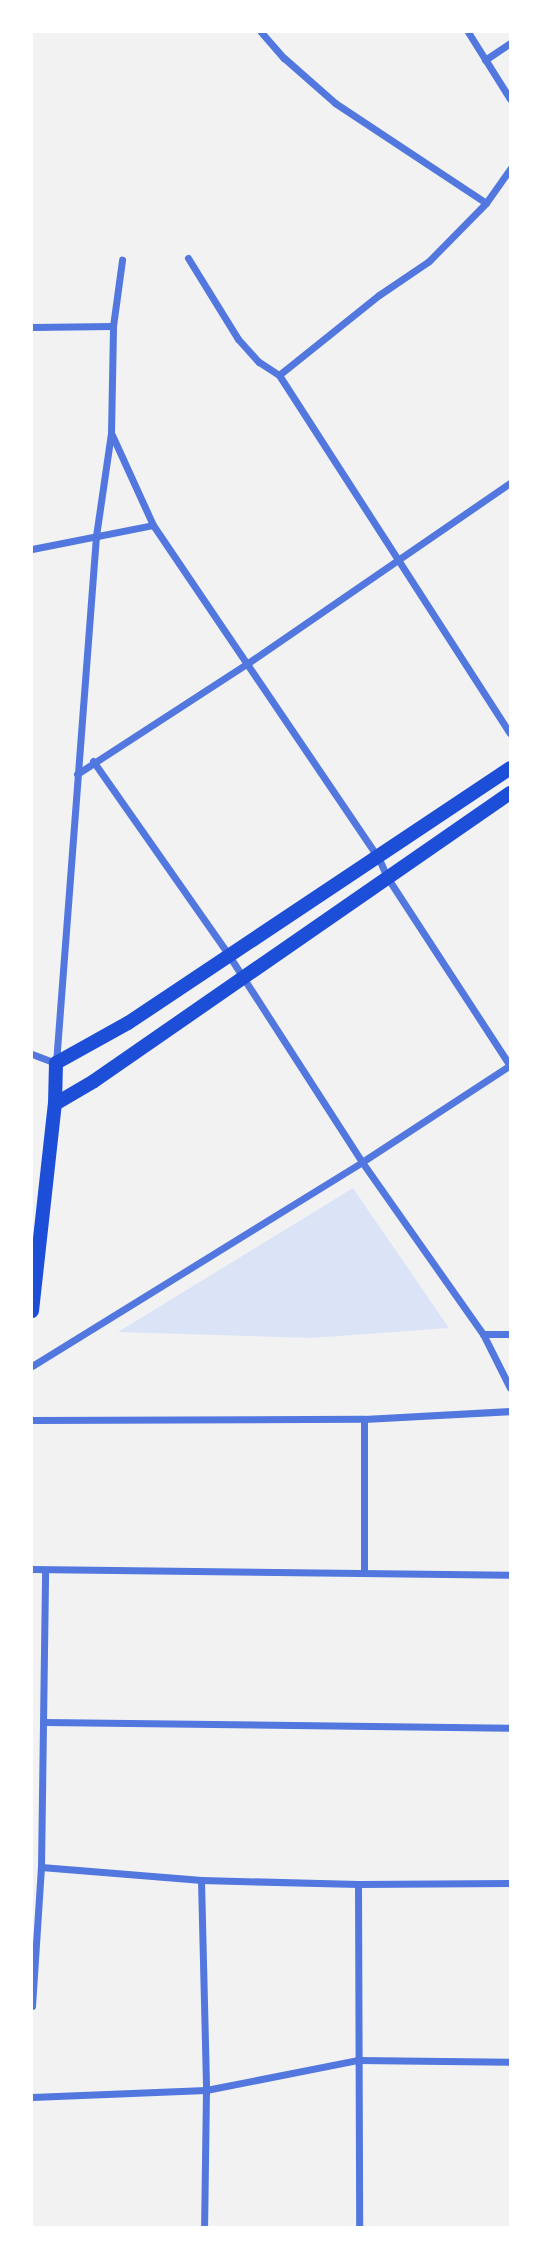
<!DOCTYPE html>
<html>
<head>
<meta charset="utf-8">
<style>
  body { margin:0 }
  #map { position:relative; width:542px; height:2259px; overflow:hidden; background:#f2f2f2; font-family:Helvetica,sans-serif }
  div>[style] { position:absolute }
  .green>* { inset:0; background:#dbe4f7 }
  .minor>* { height:7px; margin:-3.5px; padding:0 3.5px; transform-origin:3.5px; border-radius:3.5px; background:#5277de }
  .secondary>* { height:14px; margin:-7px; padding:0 7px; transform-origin:7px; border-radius:7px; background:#1d4ed8 }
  span { translate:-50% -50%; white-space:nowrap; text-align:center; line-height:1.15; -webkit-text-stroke:5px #fff; paint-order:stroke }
  .frame { position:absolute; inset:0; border:33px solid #fff; pointer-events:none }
</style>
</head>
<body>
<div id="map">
  <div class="green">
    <i style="clip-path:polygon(353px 1188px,449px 1328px,312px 1338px,118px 1332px)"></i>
  </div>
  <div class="minor">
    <i style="left:261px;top:32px;width:35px;rotate:49deg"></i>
    <i style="left:284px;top:58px;width:68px;rotate:41.4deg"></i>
    <i style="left:335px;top:103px;width:181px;rotate:33.5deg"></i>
    <i style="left:468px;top:32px;width:79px;rotate:57.9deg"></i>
    <i style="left:485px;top:60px;width:30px;rotate:-34deg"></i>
    <i style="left:188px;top:258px;width:95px;rotate:58.3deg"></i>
    <i style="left:238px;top:339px;width:31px;rotate:48deg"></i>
    <i style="left:259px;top:362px;width:24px;rotate:33deg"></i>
    <i style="left:279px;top:375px;width:426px;rotate:57.2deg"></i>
    <i style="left:32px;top:327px;width:81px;rotate:-0.7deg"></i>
    <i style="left:279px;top:375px;width:128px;rotate:-38.7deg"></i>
    <i style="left:379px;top:295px;width:60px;rotate:-34.2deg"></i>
    <i style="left:429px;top:261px;width:81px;rotate:-45.5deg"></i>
    <i style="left:486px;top:203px;width:42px;rotate:-54.8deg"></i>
    <i style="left:112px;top:435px;width:99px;rotate:65.5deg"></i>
    <i style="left:153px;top:525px;width:403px;rotate:55.9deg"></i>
    <i style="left:379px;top:859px;width:20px;rotate:66deg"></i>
    <i style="left:387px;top:877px;width:225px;rotate:56.9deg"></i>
    <i style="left:32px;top:549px;width:123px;rotate:-11.2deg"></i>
    <i style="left:93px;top:761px;width:236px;rotate:55deg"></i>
    <i style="left:228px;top:954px;width:247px;rotate:57.2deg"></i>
    <i style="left:362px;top:1162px;width:210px;rotate:54.9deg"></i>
    <i style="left:483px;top:1334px;width:60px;rotate:63.4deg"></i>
    <i style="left:77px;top:774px;width:204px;rotate:-33deg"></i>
    <i style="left:248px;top:663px;width:318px;rotate:-34.5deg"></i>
    <i style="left:32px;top:1054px;width:26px;rotate:21deg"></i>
    <i style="left:56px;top:1063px;width:529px;rotate:-85.66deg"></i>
    <i style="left:96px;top:536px;width:104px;rotate:-81.7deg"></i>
    <i style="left:111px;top:433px;width:107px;rotate:-88.9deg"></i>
    <i style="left:113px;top:326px;width:67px;rotate:-82.2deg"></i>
    <i style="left:483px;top:1334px;width:27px"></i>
    <i style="left:32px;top:1366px;width:388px;rotate:-31.7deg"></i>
    <i style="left:362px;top:1162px;width:177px;rotate:-33.2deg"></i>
    <i style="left:364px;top:1419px;width:153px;rotate:90deg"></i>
    <i style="left:32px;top:1420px;width:332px;rotate:-0.2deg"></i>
    <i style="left:364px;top:1419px;width:146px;rotate:-3.1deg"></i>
    <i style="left:32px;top:1569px;width:478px;rotate:0.7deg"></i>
    <i style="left:44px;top:1722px;width:466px;rotate:0.7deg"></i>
    <i style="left:41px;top:1867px;width:161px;rotate:4.6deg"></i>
    <i style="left:201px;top:1880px;width:157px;rotate:1.5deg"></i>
    <i style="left:358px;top:1884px;width:152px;rotate:-0.4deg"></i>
    <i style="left:201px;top:1880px;width:210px;rotate:88.6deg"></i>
    <i style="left:206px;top:2090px;width:138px;rotate:90.8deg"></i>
    <i style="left:358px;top:1884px;width:344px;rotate:89.8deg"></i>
    <i style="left:32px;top:2006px;width:139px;rotate:-86.3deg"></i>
    <i style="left:41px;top:1867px;width:297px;rotate:-89.2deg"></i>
    <i style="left:32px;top:2097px;width:174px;rotate:-2.3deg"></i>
    <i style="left:206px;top:2090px;width:154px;rotate:-11.2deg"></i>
    <i style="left:357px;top:2060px;width:153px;rotate:0.7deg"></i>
  </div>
  <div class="secondary">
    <i style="left:55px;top:1104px;width:45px;rotate:-30.5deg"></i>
    <i style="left:94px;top:1081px;width:506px;rotate:-34.7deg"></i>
    <i style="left:32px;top:1311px;width:208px;rotate:-83.7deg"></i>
    <i style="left:55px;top:1104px;width:41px;rotate:-88.6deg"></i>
    <i style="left:56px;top:1063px;width:82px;rotate:-29.1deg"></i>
    <i style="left:128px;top:1023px;width:459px;rotate:-33.7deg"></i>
  </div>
  <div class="frame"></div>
</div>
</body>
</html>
